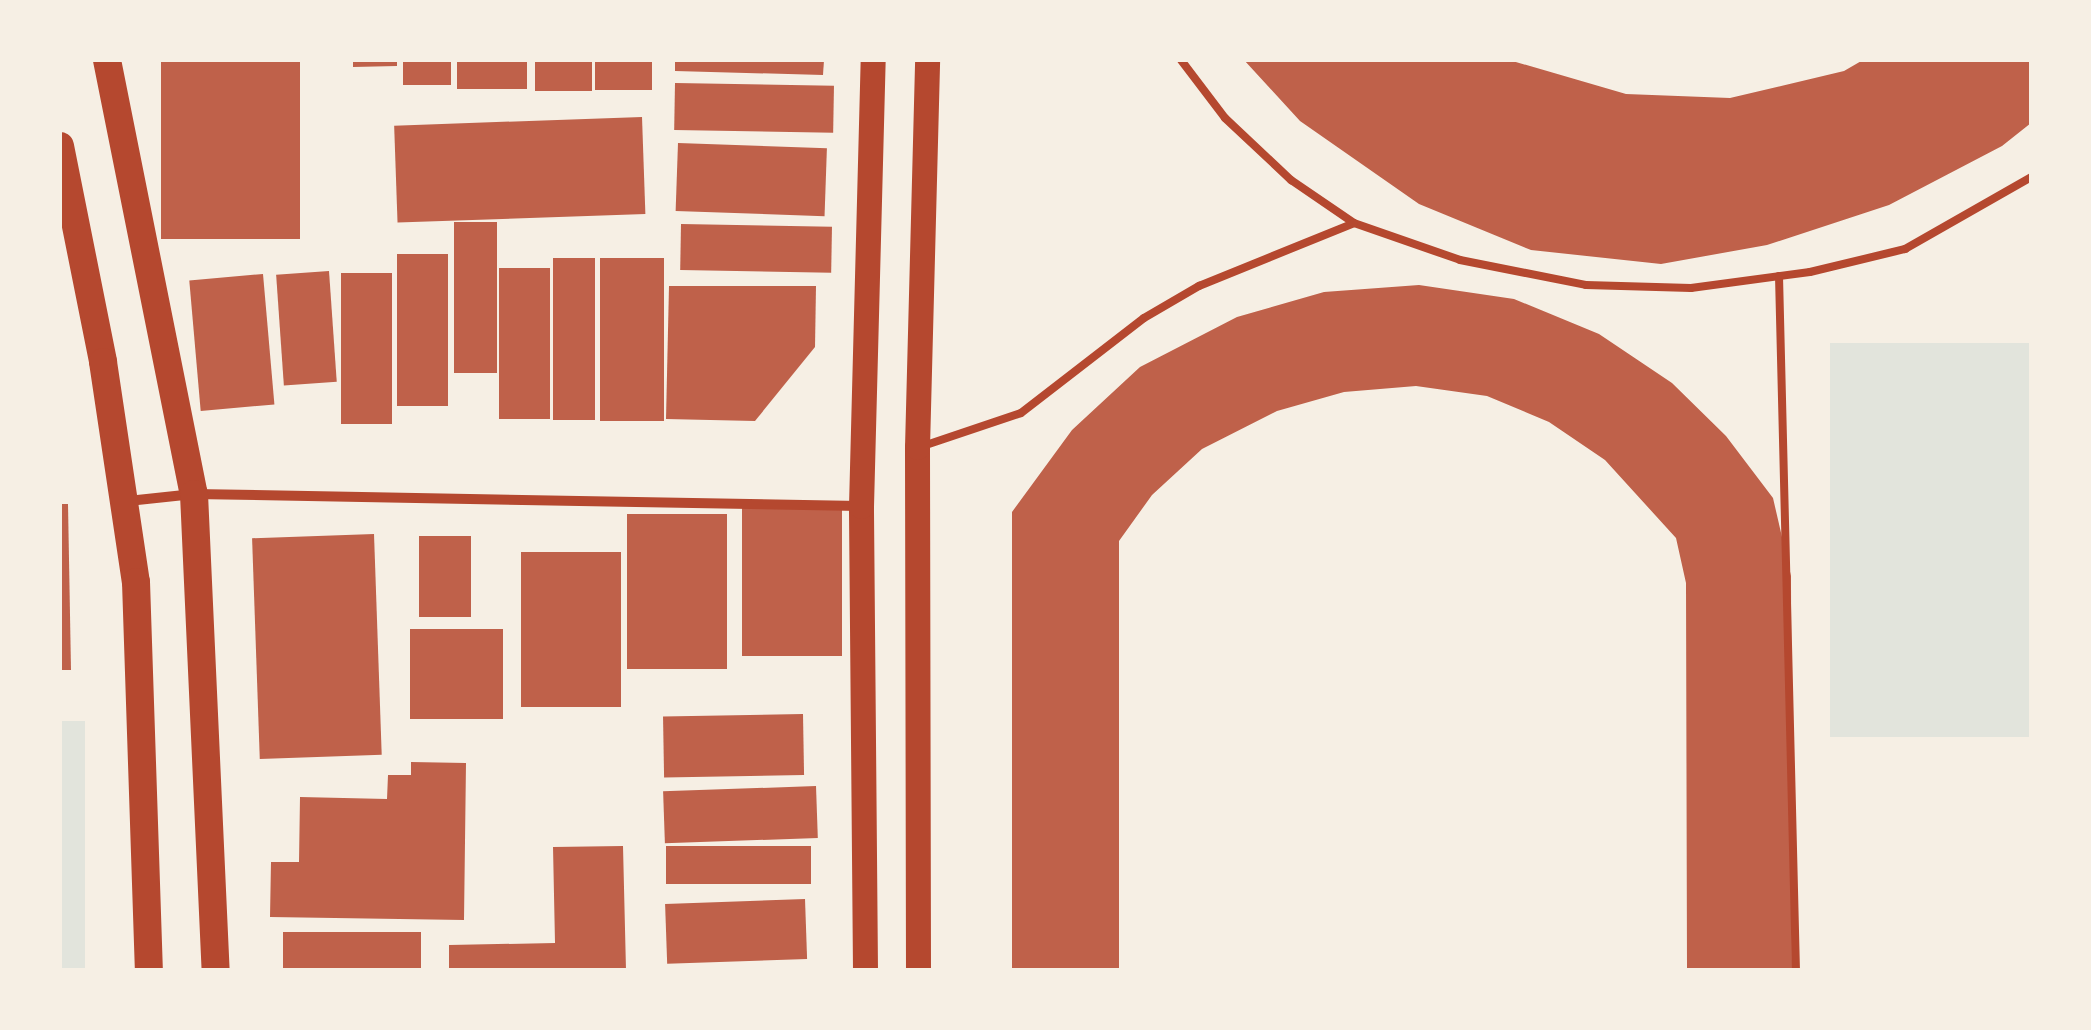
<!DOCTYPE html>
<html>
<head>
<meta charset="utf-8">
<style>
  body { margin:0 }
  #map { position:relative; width:2091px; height:1030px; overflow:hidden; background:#f6efe4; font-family:"Sofia Sans Condensed",sans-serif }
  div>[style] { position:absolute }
  .green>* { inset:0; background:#e2e4dc; transform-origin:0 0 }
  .building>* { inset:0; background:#bf614a; transform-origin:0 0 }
  .service>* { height:8px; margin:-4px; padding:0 4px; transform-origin:4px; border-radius:4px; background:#b5482f }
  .minor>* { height:10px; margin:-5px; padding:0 5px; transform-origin:5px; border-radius:5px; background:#b5482f }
  .primary>* { height:25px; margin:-12.5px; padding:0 12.5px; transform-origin:12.5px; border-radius:12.5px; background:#b5482f }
  .trunk>* { height:28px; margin:-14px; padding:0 14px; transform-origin:14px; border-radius:14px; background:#b5482f }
  span { translate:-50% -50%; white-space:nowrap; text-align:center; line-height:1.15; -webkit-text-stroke:9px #f6efe4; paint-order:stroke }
  .frame { position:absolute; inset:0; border:62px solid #f6efe4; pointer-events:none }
</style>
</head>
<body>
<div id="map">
  <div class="green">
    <i style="left:2031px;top:343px;width:394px;height:201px;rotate:90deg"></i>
    <i style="left:60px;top:721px;width:25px;height:249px"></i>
  </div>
  <div class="building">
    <i style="left:161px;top:60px;width:139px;height:179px"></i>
    <i style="clip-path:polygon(353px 60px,397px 60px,397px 66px,353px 67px)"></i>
    <i style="left:403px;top:60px;width:48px;height:25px"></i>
    <i style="left:457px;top:60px;width:70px;height:29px"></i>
    <i style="left:535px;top:60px;width:57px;height:31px"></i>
    <i style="left:595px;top:60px;width:57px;height:30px"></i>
    <i style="clip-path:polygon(675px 60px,824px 60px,823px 75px,675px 71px)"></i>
    <i style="clip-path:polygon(1244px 60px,1509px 60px,1626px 94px,1730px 98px,1844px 71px,1863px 60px,2031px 60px,2031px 123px,2002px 146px,1889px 205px,1767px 245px,1661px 264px,1531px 250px,1419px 204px,1300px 121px)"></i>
    <i style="left:675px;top:83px;width:159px;height:47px;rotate:1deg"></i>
    <i style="left:642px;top:117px;width:97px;height:248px;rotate:88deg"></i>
    <i style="left:678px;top:143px;width:149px;height:68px;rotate:2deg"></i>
    <i style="left:497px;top:222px;width:151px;height:43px;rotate:90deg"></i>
    <i style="left:681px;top:224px;width:151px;height:46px;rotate:1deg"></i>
    <i style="left:448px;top:254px;width:152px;height:51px;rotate:90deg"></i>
    <i style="left:595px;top:258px;width:162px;height:42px;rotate:90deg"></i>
    <i style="left:600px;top:258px;width:64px;height:163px"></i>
    <i style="left:499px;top:268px;width:51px;height:151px"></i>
    <i style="left:329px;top:271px;width:111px;height:53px;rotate:86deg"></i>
    <i style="left:341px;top:273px;width:51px;height:151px"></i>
    <i style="left:263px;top:274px;width:131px;height:74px;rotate:85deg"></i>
    <i style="clip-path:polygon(1419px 285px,1514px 299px,1599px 334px,1672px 383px,1726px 436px,1773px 498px,1791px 576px,1792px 970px,1687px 970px,1686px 583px,1676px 538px,1605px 460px,1549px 422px,1487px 396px,1416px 386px,1344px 392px,1277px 411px,1202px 449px,1152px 495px,1119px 541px,1119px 970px,1012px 970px,1012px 512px,1072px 430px,1140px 367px,1237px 317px,1324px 292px)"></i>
    <i style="clip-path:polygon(669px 286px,816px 286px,815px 347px,755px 421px,666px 419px)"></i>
    <i style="left:842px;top:502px;width:154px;height:100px;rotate:90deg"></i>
    <i style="clip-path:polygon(60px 504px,68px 504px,71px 670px,60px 670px)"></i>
    <i style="left:727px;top:514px;width:155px;height:100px;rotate:90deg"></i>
    <i style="left:374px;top:534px;width:221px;height:122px;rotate:88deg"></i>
    <i style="left:419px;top:536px;width:52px;height:81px"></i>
    <i style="left:521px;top:552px;width:100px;height:155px"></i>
    <i style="left:410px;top:629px;width:93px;height:90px"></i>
    <i style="left:803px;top:714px;width:61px;height:140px;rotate:89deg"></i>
    <i style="clip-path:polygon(411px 762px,466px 763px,464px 920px,270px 917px,271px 862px,299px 862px,300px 797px,387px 799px,388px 775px,411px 775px)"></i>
    <i style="left:816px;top:786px;width:52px;height:153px;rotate:88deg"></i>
    <i style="clip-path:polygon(623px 846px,626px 970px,449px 970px,449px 945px,555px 943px,553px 847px)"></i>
    <i style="left:811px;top:846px;width:38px;height:145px;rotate:90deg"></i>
    <i style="left:805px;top:899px;width:60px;height:140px;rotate:88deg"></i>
    <i style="left:283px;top:932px;width:138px;height:38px"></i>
  </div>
  <div class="service">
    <i style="left:1181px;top:60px;width:73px;rotate:52.8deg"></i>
    <i style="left:1225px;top:118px;width:91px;rotate:43.2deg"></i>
    <i style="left:1291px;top:180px;width:76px;rotate:34.3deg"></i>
    <i style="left:1354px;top:223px;width:112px;rotate:19.2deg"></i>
    <i style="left:1460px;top:260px;width:128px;rotate:11.2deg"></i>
    <i style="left:1586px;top:285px;width:105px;rotate:1.6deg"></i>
    <i style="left:1691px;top:288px;width:120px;rotate:-7.7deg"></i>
    <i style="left:1810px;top:272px;width:98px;rotate:-13.6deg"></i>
    <i style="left:1905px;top:249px;width:145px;rotate:-29.7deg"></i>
    <i style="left:1779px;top:276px;width:694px;rotate:88.6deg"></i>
    <i style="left:923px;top:446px;width:103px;rotate:-18.6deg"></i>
    <i style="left:1021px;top:413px;width:155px;rotate:-37.7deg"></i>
    <i style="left:1144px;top:318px;width:64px;rotate:-30.2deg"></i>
    <i style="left:1199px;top:286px;width:167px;rotate:-22.1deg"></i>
  </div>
  <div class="minor">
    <i style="left:128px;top:501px;width:66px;rotate:-6.1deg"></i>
    <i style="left:194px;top:494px;width:666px;rotate:1.03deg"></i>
  </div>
  <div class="primary">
    <i style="left:865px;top:970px;width:464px;rotate:-90.5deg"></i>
    <i style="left:861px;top:506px;width:446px;rotate:-88.5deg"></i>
    <i style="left:918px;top:970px;width:523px;rotate:-90.11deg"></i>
    <i style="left:917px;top:447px;width:387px;rotate:-88.5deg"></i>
  </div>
  <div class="trunk">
    <i style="left:107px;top:60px;width:443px;rotate:78.7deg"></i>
    <i style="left:194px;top:494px;width:477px;rotate:87.4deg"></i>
    <i style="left:60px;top:146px;width:220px;rotate:78.7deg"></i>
    <i style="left:103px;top:362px;width:222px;rotate:81.5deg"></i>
    <i style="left:136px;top:582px;width:388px;rotate:88.1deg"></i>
  </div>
  <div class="frame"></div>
</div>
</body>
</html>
